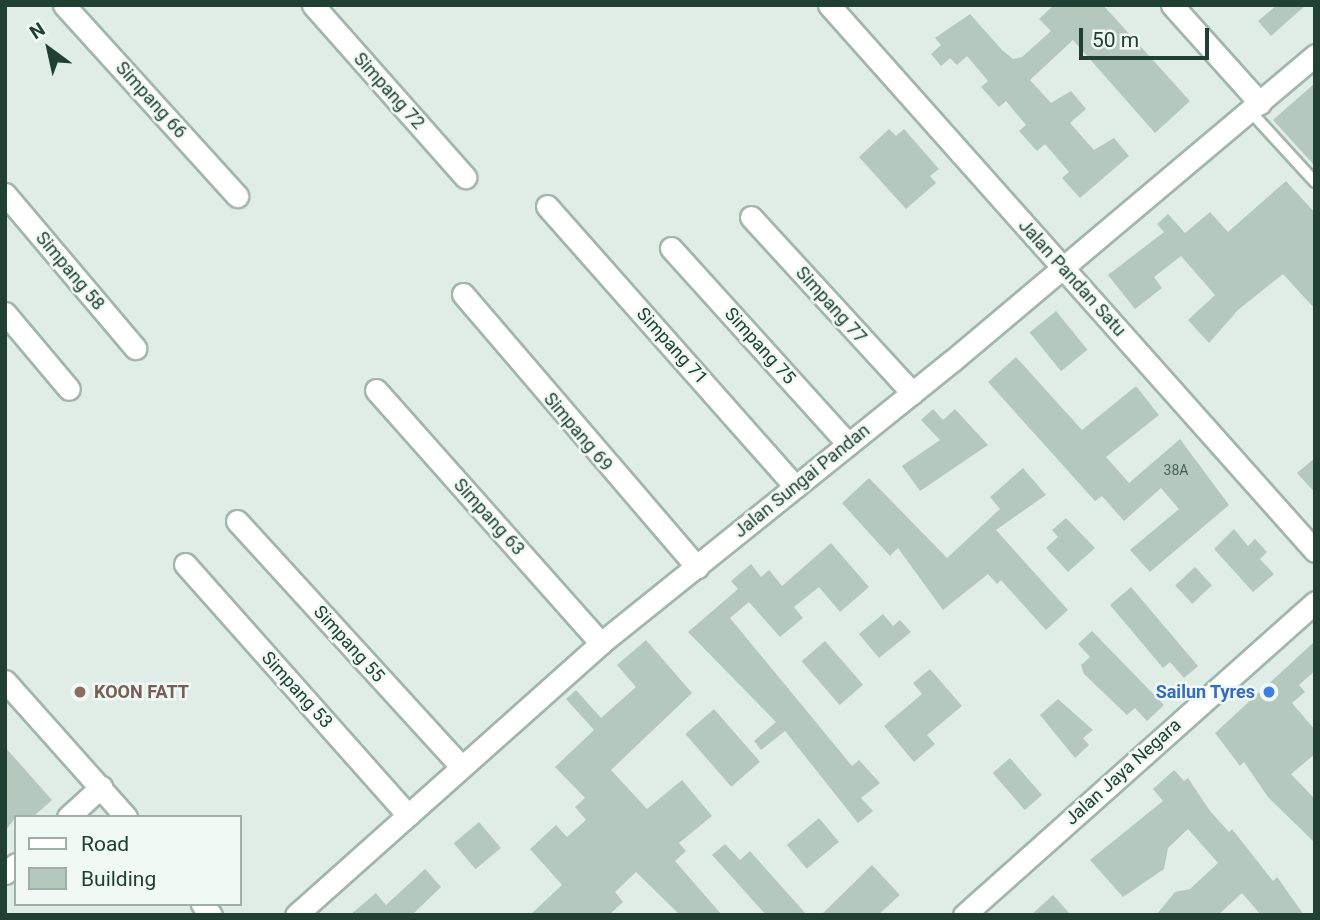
<!DOCTYPE html>
<html>
<head>
<meta charset="utf-8">
<style>
  body { margin:0 }
  #map { position:relative; width:1320px; height:920px; overflow:hidden; background:#e0ede6; font-family:Roboto,sans-serif }
  div>[style] { position:absolute }
  .building>* { inset:0; background:#b5c8be; transform-origin:0 0 }
  .roads { filter:drop-shadow(2px 0 #a2b6ac) drop-shadow(-2px 0 #a2b6ac) drop-shadow(0 2px #a2b6ac) drop-shadow(0 -2px #a2b6ac) }
  .service>* { height:10px; margin:-5px; padding:0 5px; transform-origin:5px; border-radius:5px; background:#fff }
  .minor>* { height:21px; margin:-10.5px; padding:0 10.5px; transform-origin:10.5px; border-radius:10.5px; background:#fff }
  .tertiary>* { height:21px; margin:-10.5px; padding:0 10.5px; transform-origin:10.5px; border-radius:10.5px; background:#fff }
  .dots>* { width:19px; height:19px; translate:-50% -50%; box-sizing:border-box; border:4px solid #f1f9f4; border-radius:50% }
  span { translate:-50% -50%; white-space:nowrap; text-align:center; line-height:1.15; -webkit-text-stroke:5px #f1f9f4; paint-order:stroke }
  .number-label { font-size:14px; color:#446255 }
  .number-label span { -webkit-text-stroke-width:0 }
  .street-label { font-size:18px; color:#1f4032 }
  .education-label { font-size:18px; color:#785e54; font-weight:700 }
  .left { translate:0 -50%; text-align:left }
  .shop-label { font-size:18px; color:#366cbe; font-weight:700 }
  .right { translate:-100% -50%; text-align:right }
  .frame { position:absolute; inset:0; border:7px solid #1f4032; pointer-events:none }
  .legend { position:absolute; left:14px; top:815px; width:228px; height:91px; box-sizing:border-box; background:#f1f9f4; border:2px solid #9dafa6; margin:0; padding:9px 12px; list-style:none; font-size:21px; color:#1f4032 }
  .legend li { display:flex; align-items:center; gap:14px; height:35px }
  .legend b { width:35px; border:2px solid #9dafa6 }
  .north { position:absolute; left:14px; top:14px; width:70px; height:70px; -webkit-text-stroke:5px #f1f9f4; paint-order:stroke; rotate:327deg; font-size:19px; font-weight:700; line-height:28px; text-align:center; color:#1f4032 }
  .north::after { content:''; display:block; margin:auto; width:24px; height:32px; background:#1f4032; clip-path:polygon(50% 0,100% 100%,50% 72%,0 100%) }
  .scale { position:absolute; left:1079px; top:28px; width:130px; height:32px; box-sizing:border-box; border:4px solid #1f4032; border-top:0; padding-left:9px; font-size:21px; line-height:24px; white-space:nowrap; color:#1f4032; -webkit-text-stroke:5px #f1f9f4; paint-order:stroke }
</style>
</head>
<body>
<div id="map">
  <div class="building">
    <i style="clip-path:polygon(1054px 5px,1103px 5px,1190px 101px,1155px 133px,1073px 40px,1030px 80px,1051px 103px,1071px 91px,1086px 109px,1070px 123px,1094px 150px,1114px 138px,1129px 156px,1080px 198px,1062px 178px,1069px 172px,1045px 144px,1037px 151px,1019px 131px,1026px 125px,1006px 101px,999px 107px,981px 87px,988px 81px,967px 56px,957px 65px,950px 58px,941px 66px,931px 54px,941px 45px,935px 38px,970px 14px,1002px 50px,1013px 59px,1022px 57px,1051px 31px,1039px 19px)"></i>
    <i style="clip-path:polygon(1277px 5px,1306px 5px,1271px 36px,1258px 21px)"></i>
    <i style="clip-path:polygon(1315px 83px,1315px 166px,1273px 120px)"></i>
    <i style="clip-path:polygon(889px 129px,896px 136px,904px 129px,939px 169px,930px 176px,936px 183px,906px 209px,859px 157px)"></i>
    <i style="clip-path:polygon(1286px 181px,1315px 213px,1315px 309px,1283px 274px,1238px 310px,1209px 343px,1188px 320px,1215px 295px,1181px 256px,1154px 277px,1162px 288px,1135px 309px,1108px 275px,1164px 232px,1157px 224px,1168px 214px,1185px 233px,1210px 212px,1228px 232px)"></i>
    <i style="left:1056px;top:311px;width:50px;height:34px;rotate:51deg"></i>
    <i style="clip-path:polygon(1016px 357px,1082px 430px,1136px 386px,1159px 415px,1106px 457px,1129px 483px,1180px 439px,1229px 505px,1150px 572px,1130px 550px,1179px 509px,1161px 488px,1124px 521px,1102px 496px,1095px 501px,988px 382px)"></i>
    <i style="clip-path:polygon(933px 409px,943px 420px,955px 409px,988px 445px,920px 491px,902px 466px,940px 440px,921px 420px)"></i>
    <i style="clip-path:polygon(1315px 458px,1315px 493px,1297px 473px)"></i>
    <i style="clip-path:polygon(1023px 468px,1046px 495px,996px 530px,1068px 610px,1046px 630px,1001px 580px,997px 584px,988px 574px,943px 610px,898px 548px,890px 556px,842px 503px,869px 478px,947px 558px,1000px 509px,990px 497px)"></i>
    <i style="clip-path:polygon(1066px 518px,1095px 548px,1068px 572px,1046px 548px,1058px 537px,1052px 530px)"></i>
    <i style="clip-path:polygon(1234px 529px,1248px 546px,1255px 539px,1267px 552px,1260px 559px,1274px 574px,1253px 592px,1214px 549px)"></i>
    <i style="clip-path:polygon(831px 543px,869px 587px,840px 612px,819px 587px,794px 607px,803px 618px,780px 637px,749px 602px,730px 618px,852px 766px,859px 760px,880px 783px,861px 798px,873px 811px,858px 823px,785px 731px,761px 750px,754px 741px,776px 722px,688px 632px,738px 589px,731px 581px,751px 564px,761px 577px,769px 570px,782px 586px)"></i>
    <i style="left:1195px;top:567px;width:25px;height:27px;rotate:47deg"></i>
    <i style="clip-path:polygon(1131px 587px,1198px 666px,1184px 678px,1170px 662px,1163px 668px,1110px 605px)"></i>
    <i style="clip-path:polygon(883px 614px,893px 626px,900px 620px,911px 632px,879px 658px,859px 634px)"></i>
    <i style="clip-path:polygon(1092px 631px,1164px 705px,1147px 721px,1135px 708px,1127px 715px,1084px 674px,1081px 665px,1090px 657px,1078px 644px)"></i>
    <i style="clip-path:polygon(646px 640px,692px 693px,611px 770px,647px 809px,682px 780px,712px 816px,679px 843px,686px 851px,675px 861px,722px 915px,680px 915px,636px 872px,615px 892px,623px 902px,609px 915px,530px 915px,562px 885px,530px 849px,556px 825px,567px 837px,586px 820px,575px 807px,585px 798px,555px 767px,594px 730px,566px 699px,576px 690px,601px 718px,636px 687px,617px 665px)"></i>
    <i style="left:825px;top:641px;width:58px;height:31px;rotate:49deg"></i>
    <i style="clip-path:polygon(1315px 641px,1315px 671px,1299px 685px,1305px 692px,1292px 703px,1315px 730px,1315px 754px,1291px 774px,1315px 799px,1315px 843px,1268px 797px,1244px 762px,1240px 766px,1215px 733px)"></i>
    <i style="clip-path:polygon(930px 669px,962px 706px,927px 735px,935px 744px,914px 762px,884px 726px,922px 694px,913px 683px)"></i>
    <i style="clip-path:polygon(1058px 699px,1093px 730px,1083px 738px,1089px 745px,1075px 758px,1040px 715px)"></i>
    <i style="left:714px;top:709px;width:70px;height:38px;rotate:49deg"></i>
    <i style="clip-path:polygon(5px 747px,52px 800px,33px 817px,16px 817px,5px 831px)"></i>
    <i style="left:1010px;top:758px;width:49px;height:23px;rotate:49deg"></i>
    <i style="clip-path:polygon(1174px 770px,1184px 781px,1188px 778px,1210px 811px,1229px 832px,1232px 829px,1273px 881px,1277px 877px,1304px 915px,1261px 915px,1242px 893px,1218px 915px,1156px 915px,1175px 892px,1190px 889px,1218px 863px,1188px 829px,1168px 848px,1164px 869px,1123px 897px,1090px 860px,1163px 801px,1153px 789px)"></i>
    <i style="left:819px;top:818px;width:31px;height:42px;rotate:50deg"></i>
    <i style="left:479px;top:822px;width:34px;height:33px;rotate:50deg"></i>
    <i style="clip-path:polygon(725px 844px,740px 860px,750px 851px,807px 915px,766px 915px,712px 855px)"></i>
    <i style="clip-path:polygon(872px 865px,900px 895px,878px 915px,821px 915px)"></i>
    <i style="clip-path:polygon(425px 869px,441px 887px,412px 915px,350px 915px,376px 893px,386px 905px)"></i>
    <i style="clip-path:polygon(1053px 895px,1071px 915px,1031px 915px)"></i>
  </div>
  <div class="roads">
    <div class="service">
      <i style="left:1250px;top:111px;width:96px;rotate:47.5deg"></i>
    </div>
    <div class="minor">
      <i style="left:64px;top:5px;width:258px;rotate:47.8deg"></i>
      <i style="left:313px;top:5px;width:230px;rotate:48.5deg"></i>
      <i style="left:829px;top:5px;width:731px;rotate:48.33deg"></i>
      <i style="left:1172px;top:5px;width:132px;rotate:48.1deg"></i>
      <i style="left:5px;top:194px;width:202px;rotate:49.8deg"></i>
      <i style="left:547px;top:206px;width:375px;rotate:48.5deg"></i>
      <i style="left:751px;top:217px;width:239px;rotate:47.5deg"></i>
      <i style="left:671px;top:248px;width:264px;rotate:47.9deg"></i>
      <i style="left:463px;top:294px;width:360px;rotate:49.4deg"></i>
      <i style="left:5px;top:313px;width:99px;rotate:49.9deg"></i>
      <i style="left:376px;top:390px;width:339px;rotate:48.4deg"></i>
      <i style="left:237px;top:521px;width:333px;rotate:47.6deg"></i>
      <i style="left:185px;top:564px;width:336px;rotate:48.4deg"></i>
      <i style="left:5px;top:681px;width:182px;rotate:48.3deg"></i>
      <i style="left:68px;top:817px;width:45px;rotate:-42.3deg"></i>
      <i style="left:5px;top:873px;width:14px;rotate:-39deg"></i>
      <i style="left:202px;top:904px;width:14px;rotate:51deg"></i>
      <i style="left:964px;top:915px;width:470px;rotate:-41.7deg"></i>
    </div>
    <div class="tertiary">
      <i style="left:296px;top:915px;width:409px;rotate:-41.7deg"></i>
      <i style="left:601px;top:643px;width:450px;rotate:-38.8deg"></i>
      <i style="left:952px;top:361px;width:475px;rotate:-40.1deg"></i>
    </div>
  </div>
  <div class="dots">
    <i style="left:80px;top:692px;background:#8d6e63"></i>
    <i style="left:1269px;top:692px;background:#3f7fe0"></i>
  </div>
  <div class="number-label">
    <span style="left:1176px;top:470px">38A</span>
  </div>
  <div class="street-label">
    <span style="left:389px;top:91px;rotate:48deg">Simpang 72</span>
    <span style="left:151px;top:100px;rotate:48deg">Simpang 66</span>
    <span style="left:70px;top:271px;rotate:50deg">Simpang 58</span>
    <span style="left:1072px;top:278px;rotate:48deg">Jalan Pandan Satu</span>
    <span style="left:831px;top:305px;rotate:48deg">Simpang 77</span>
    <span style="left:672px;top:346px;rotate:48deg">Simpang 71</span>
    <span style="left:760px;top:346px;rotate:48deg">Simpang 75</span>
    <span style="left:578px;top:432px;rotate:50deg">Simpang 69</span>
    <span style="left:802px;top:481px;rotate:-39deg">Jalan Sungai Pandan</span>
    <span style="left:489px;top:517px;rotate:48deg">Simpang 63</span>
    <span style="left:349px;top:644px;rotate:48deg">Simpang 55</span>
    <span style="left:297px;top:690px;rotate:48deg">Simpang 53</span>
    <span style="left:1123px;top:772px;rotate:-42deg">Jalan Jaya Negara</span>
  </div>
  <div class="education-label">
    <span class="left" style="left:94px;top:692px">KOON FATT</span>
  </div>
  <div class="shop-label">
    <span class="right" style="left:1255px;top:692px">Sailun Tyres</span>
  </div>
  <div class="frame"></div>
  <ul class="legend">
  <li><b style="height:9px;background:#fff"></b>Road</li>
  <li><b style="height:19px;background:#b5c8be"></b>Building</li>
  </ul>
  <div class="north">N</div>
  <div class="scale">50 m</div>
</div>
</body>
</html>
